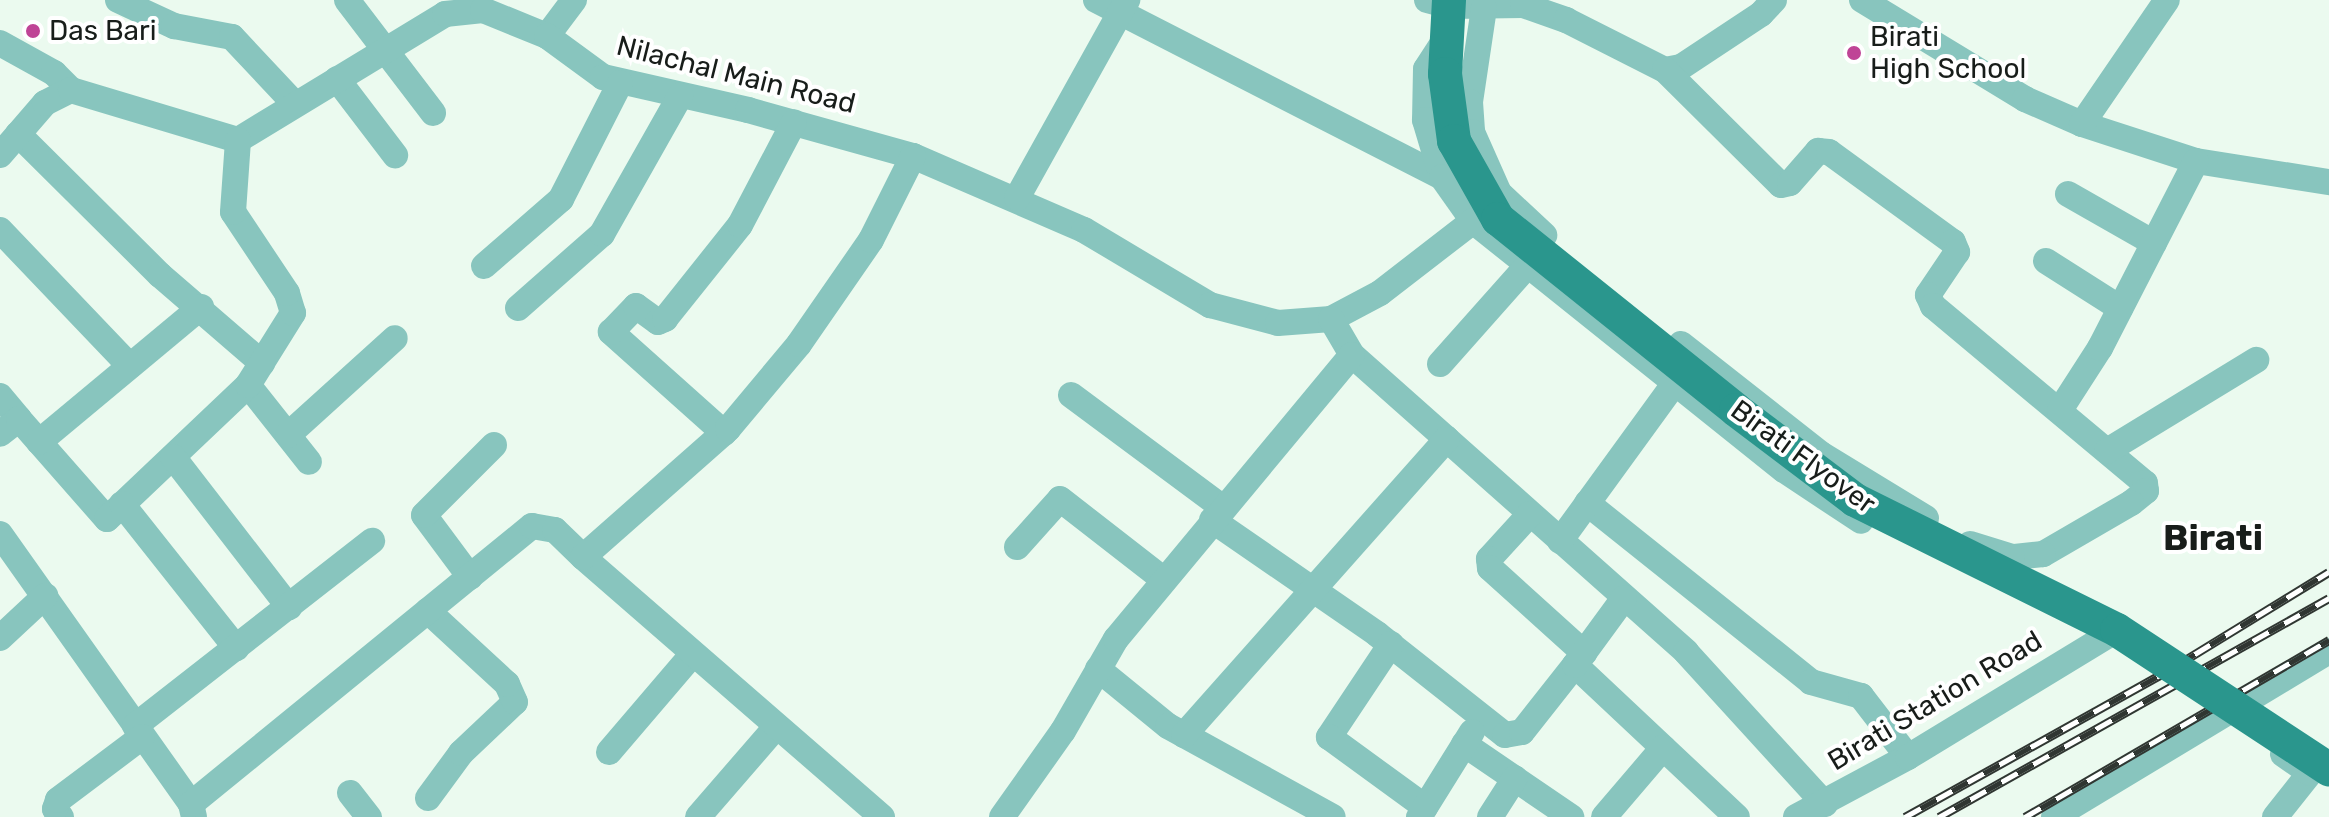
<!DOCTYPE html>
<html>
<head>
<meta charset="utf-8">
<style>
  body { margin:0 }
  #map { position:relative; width:2329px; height:817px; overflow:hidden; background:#ebfaef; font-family:Rubik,sans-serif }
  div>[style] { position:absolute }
  .minor>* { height:26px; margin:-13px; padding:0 13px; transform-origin:13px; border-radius:13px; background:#88c5be }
  .major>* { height:34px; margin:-17px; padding:0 17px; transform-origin:17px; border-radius:17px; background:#2a968d }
  .rail>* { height:9px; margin-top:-4.5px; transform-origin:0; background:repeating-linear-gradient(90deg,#fff 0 18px,#303632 0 36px); box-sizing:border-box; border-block:2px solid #303632 }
  .major-bridge>* { height:34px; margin:-17px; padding:0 17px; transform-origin:17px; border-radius:17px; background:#2a968d }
  .dots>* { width:22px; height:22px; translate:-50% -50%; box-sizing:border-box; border:4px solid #fff; border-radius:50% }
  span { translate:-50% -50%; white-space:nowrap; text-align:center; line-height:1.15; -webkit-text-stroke:8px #fff; paint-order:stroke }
  .poi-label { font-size:28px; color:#181d1a }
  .left { translate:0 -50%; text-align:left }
  .street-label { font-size:28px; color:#181d1a }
  .district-label { font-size:36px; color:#181d1a; font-weight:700 }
</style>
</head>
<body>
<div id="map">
  <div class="minor">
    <i style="left:118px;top:0;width:62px;rotate:24.9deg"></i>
    <i style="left:174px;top:26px;width:59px;rotate:10.7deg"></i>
    <i style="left:232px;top:37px;width:92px;rotate:46.8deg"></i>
    <i style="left:347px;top:0;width:142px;rotate:52.7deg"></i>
    <i style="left:1096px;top:0;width:389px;rotate:27.1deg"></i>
    <i style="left:1427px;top:0;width:24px;rotate:15deg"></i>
    <i style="left:1450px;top:6px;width:73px;rotate:-0.8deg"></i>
    <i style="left:1523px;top:5px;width:46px;rotate:19.2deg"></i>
    <i style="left:1566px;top:20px;width:111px;rotate:26.8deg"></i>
    <i style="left:1665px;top:70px;width:16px;rotate:-11deg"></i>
    <i style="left:1681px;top:67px;width:96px;rotate:-33.5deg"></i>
    <i style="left:1761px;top:14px;width:19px;rotate:-47deg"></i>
    <i style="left:1862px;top:0;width:191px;rotate:31.3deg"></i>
    <i style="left:2025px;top:99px;width:62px;rotate:23.7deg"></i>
    <i style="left:2082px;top:124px;width:120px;rotate:18deg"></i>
    <i style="left:2196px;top:161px;width:135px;rotate:9deg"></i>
    <i style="left:1484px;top:8px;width:95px;rotate:98.5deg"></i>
    <i style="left:1470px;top:102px;width:30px;rotate:86deg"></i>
    <i style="left:1472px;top:132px;width:67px;rotate:66.1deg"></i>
    <i style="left:1499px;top:193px;width:62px;rotate:43deg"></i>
    <i style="left:1448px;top:35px;width:40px;rotate:122.9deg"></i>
    <i style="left:1426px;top:69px;width:51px;rotate:91.1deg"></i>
    <i style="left:1425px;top:120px;width:59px;rotate:73.4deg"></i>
    <i style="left:1442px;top:177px;width:54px;rotate:54.8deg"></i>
    <i style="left:1473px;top:221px;width:398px;rotate:38.7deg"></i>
    <i style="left:1784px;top:470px;width:92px;rotate:33.5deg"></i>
    <i style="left:547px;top:36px;width:45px;rotate:-53.1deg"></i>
    <i style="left:0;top:43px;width:62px;rotate:29.1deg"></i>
    <i style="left:54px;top:73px;width:24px;rotate:45deg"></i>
    <i style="left:1665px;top:70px;width:163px;rotate:44.8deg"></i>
    <i style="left:1781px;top:185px;width:9px;rotate:-13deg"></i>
    <i style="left:1790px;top:183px;width:43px;rotate:-48.8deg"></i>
    <i style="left:1818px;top:151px;width:11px;rotate:5deg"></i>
    <i style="left:1829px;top:152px;width:153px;rotate:36deg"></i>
    <i style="left:1953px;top:242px;width:11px;rotate:68deg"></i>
    <i style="left:1957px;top:252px;width:52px;rotate:124deg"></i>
    <i style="left:1928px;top:295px;width:12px;rotate:66deg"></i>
    <i style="left:1933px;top:306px;width:276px;rotate:39.9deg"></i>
    <i style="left:2145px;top:483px;width:8px;rotate:83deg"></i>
    <i style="left:2146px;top:491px;width:19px;rotate:141deg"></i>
    <i style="left:2131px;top:503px;width:102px;rotate:149.9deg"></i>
    <i style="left:2043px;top:554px;width:31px;rotate:174deg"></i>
    <i style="left:2012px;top:557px;width:44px;rotate:-162.8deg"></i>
    <i style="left:337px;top:79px;width:96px;rotate:52.7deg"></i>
    <i style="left:2082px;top:124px;width:150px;rotate:-55.6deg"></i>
    <i style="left:18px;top:134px;width:200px;rotate:44.8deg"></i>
    <i style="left:160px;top:275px;width:135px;rotate:40.8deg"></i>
    <i style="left:0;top:155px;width:69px;rotate:-49.1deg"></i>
    <i style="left:45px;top:103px;width:29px;rotate:-27deg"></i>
    <i style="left:71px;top:90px;width:174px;rotate:16.7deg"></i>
    <i style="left:238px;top:140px;width:242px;rotate:-31.3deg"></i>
    <i style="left:445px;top:14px;width:38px;rotate:-6deg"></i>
    <i style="left:483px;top:10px;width:69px;rotate:22.1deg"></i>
    <i style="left:547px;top:36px;width:69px;rotate:36.2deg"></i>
    <i style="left:603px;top:77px;width:149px;rotate:12.8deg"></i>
    <i style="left:748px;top:110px;width:171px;rotate:15.6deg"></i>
    <i style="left:913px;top:156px;width:186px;rotate:23.4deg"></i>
    <i style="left:1084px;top:230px;width:147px;rotate:30.8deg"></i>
    <i style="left:1210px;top:305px;width:70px;rotate:14.8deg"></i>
    <i style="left:1278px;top:323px;width:53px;rotate:-4.3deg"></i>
    <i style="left:1331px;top:319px;width:55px;rotate:-28deg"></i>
    <i style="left:1380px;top:293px;width:118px;rotate:-37.7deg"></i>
    <i style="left:2068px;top:194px;width:99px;rotate:29.7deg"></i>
    <i style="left:1017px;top:198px;width:227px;rotate:-60.9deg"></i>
    <i style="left:0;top:230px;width:188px;rotate:46.3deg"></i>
    <i style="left:2046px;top:261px;width:88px;rotate:32.4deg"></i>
    <i style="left:484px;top:266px;width:102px;rotate:-41deg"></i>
    <i style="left:561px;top:199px;width:130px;rotate:-63deg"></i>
    <i style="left:518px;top:308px;width:112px;rotate:-41.4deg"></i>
    <i style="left:602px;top:234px;width:159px;rotate:-60.5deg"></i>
    <i style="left:1331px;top:319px;width:42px;rotate:59.7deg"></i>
    <i style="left:1352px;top:355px;width:447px;rotate:41.6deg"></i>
    <i style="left:1686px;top:652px;width:206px;rotate:47.6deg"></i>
    <i style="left:1681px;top:344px;width:178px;rotate:38.2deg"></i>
    <i style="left:1821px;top:454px;width:123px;rotate:31.4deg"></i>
    <i style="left:1440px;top:364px;width:130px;rotate:-48.4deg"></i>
    <i style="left:248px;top:385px;width:98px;rotate:51.6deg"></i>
    <i style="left:1071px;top:395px;width:189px;rotate:36.6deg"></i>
    <i style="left:0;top:396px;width:30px;rotate:50deg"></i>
    <i style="left:19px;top:419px;width:24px;rotate:142deg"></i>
    <i style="left:2060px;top:410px;width:74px;rotate:-57.2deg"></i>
    <i style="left:2100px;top:348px;width:210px;rotate:-62.8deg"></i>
    <i style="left:19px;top:419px;width:133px;rotate:48.7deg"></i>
    <i style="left:107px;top:519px;width:195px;rotate:-43.5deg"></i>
    <i style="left:248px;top:385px;width:85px;rotate:-58deg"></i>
    <i style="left:293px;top:313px;width:21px;rotate:-107deg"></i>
    <i style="left:287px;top:293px;width:97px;rotate:-123.7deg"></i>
    <i style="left:233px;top:212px;width:72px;rotate:-86deg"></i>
    <i style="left:724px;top:433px;width:152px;rotate:-138.2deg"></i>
    <i style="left:611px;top:332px;width:36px;rotate:-46deg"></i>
    <i style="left:636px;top:306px;width:27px;rotate:36deg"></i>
    <i style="left:658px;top:322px;width:8px;rotate:-23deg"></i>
    <i style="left:665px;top:319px;width:120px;rotate:-51.4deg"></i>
    <i style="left:740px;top:225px;width:116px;rotate:-62.3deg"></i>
    <i style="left:288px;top:435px;width:144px;rotate:-42.2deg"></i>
    <i style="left:39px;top:442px;width:211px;rotate:-39.8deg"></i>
    <i style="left:2107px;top:451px;width:175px;rotate:-31.4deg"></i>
    <i style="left:173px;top:457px;width:190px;rotate:52.3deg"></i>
    <i style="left:1587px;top:503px;width:287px;rotate:38.6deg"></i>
    <i style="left:1811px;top:682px;width:52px;rotate:15.6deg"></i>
    <i style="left:1861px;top:696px;width:77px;rotate:52.4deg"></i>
    <i style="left:122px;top:504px;width:184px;rotate:51.6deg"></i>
    <i style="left:1530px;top:514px;width:61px;rotate:132.3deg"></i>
    <i style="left:1489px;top:559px;width:9px;rotate:84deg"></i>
    <i style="left:1490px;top:568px;width:127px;rotate:42.1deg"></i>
    <i style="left:1212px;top:520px;width:201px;rotate:34.6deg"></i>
    <i style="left:1377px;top:634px;width:163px;rotate:38.3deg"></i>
    <i style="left:1505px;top:735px;width:17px;rotate:-10deg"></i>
    <i style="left:1522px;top:732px;width:85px;rotate:-51.7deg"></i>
    <i style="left:1575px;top:665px;width:222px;rotate:43.2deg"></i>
    <i style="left:0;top:534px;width:331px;rotate:54.7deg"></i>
    <i style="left:191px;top:804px;width:13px;rotate:77deg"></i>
    <i style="left:1560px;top:541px;width:194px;rotate:-54deg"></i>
    <i style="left:1017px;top:547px;width:64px;rotate:-48.1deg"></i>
    <i style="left:1060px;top:499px;width:132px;rotate:37.9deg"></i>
    <i style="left:470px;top:577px;width:77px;rotate:-126.6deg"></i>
    <i style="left:424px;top:515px;width:99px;rotate:-45deg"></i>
    <i style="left:0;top:638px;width:62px;rotate:-43deg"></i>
    <i style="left:1391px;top:644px;width:112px;rotate:123.7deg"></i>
    <i style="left:1329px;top:737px;width:119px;rotate:36.1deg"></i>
    <i style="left:1575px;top:665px;width:83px;rotate:-53.8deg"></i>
    <i style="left:1098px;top:669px;width:90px;rotate:39.2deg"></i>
    <i style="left:1168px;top:726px;width:188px;rotate:28.9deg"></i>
    <i style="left:135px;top:726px;width:301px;rotate:-38deg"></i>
    <i style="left:1184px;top:735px;width:396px;rotate:-48.4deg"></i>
    <i style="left:1464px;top:744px;width:130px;rotate:34.3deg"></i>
    <i style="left:609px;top:752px;width:126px;rotate:-49.5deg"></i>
    <i style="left:350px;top:793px;width:31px;rotate:52deg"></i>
    <i style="left:428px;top:798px;width:56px;rotate:-53.7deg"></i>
    <i style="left:461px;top:753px;width:74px;rotate:-43.4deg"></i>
    <i style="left:515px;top:702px;width:20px;rotate:-114deg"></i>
    <i style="left:507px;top:684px;width:108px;rotate:-137.3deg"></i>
    <i style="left:191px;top:804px;width:440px;rotate:-39.2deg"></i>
    <i style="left:532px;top:526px;width:23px;rotate:10deg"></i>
    <i style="left:555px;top:530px;width:39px;rotate:44deg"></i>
    <i style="left:61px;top:817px;width:10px;rotate:-127deg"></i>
    <i style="left:55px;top:809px;width:9px;rotate:-72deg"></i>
    <i style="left:58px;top:800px;width:105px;rotate:-36.9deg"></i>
    <i style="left:698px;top:817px;width:119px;rotate:-49.1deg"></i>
    <i style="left:882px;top:817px;width:396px;rotate:-139deg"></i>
    <i style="left:583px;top:557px;width:193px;rotate:-41.4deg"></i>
    <i style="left:728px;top:429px;width:111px;rotate:-50.1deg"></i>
    <i style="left:799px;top:344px;width:126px;rotate:-55.3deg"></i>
    <i style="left:871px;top:240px;width:94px;rotate:-63.4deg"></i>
    <i style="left:1002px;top:817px;width:105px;rotate:-54.7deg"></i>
    <i style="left:1063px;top:731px;width:106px;rotate:-60.1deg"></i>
    <i style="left:1116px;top:639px;width:369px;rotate:-50.3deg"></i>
    <i style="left:1419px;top:817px;width:100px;rotate:-58.1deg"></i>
    <i style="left:1490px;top:817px;width:46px;rotate:-57.3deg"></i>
    <i style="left:1604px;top:817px;width:91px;rotate:-49.5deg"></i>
    <i style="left:1796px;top:817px;width:127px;rotate:-28.2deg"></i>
    <i style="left:1908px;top:757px;width:231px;rotate:-31.3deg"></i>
    <i style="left:2054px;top:817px;width:321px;rotate:-31.1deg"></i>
    <i style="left:2275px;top:817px;width:56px;rotate:-51.5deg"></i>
    <i style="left:2310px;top:773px;width:33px;rotate:-145deg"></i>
  </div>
  <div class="major">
    <i style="left:1445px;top:74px;width:74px;rotate:-86.9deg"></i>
  </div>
  <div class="rail">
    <i style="left:1905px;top:817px;width:296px;rotate:-29.1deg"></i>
    <i style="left:2164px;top:673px;width:193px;rotate:-31.5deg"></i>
    <i style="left:1939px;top:817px;width:447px;rotate:-29.3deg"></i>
    <i style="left:2025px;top:817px;width:352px;rotate:-30.2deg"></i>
  </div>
  <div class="major-bridge">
    <i style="left:1445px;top:74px;width:68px;rotate:82.3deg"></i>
    <i style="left:1454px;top:141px;width:90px;rotate:60.6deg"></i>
    <i style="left:1498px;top:219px;width:305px;rotate:38.7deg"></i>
    <i style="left:1736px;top:410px;width:149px;rotate:37.1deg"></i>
    <i style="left:1855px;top:500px;width:292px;rotate:26.4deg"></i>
    <i style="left:2117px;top:630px;width:254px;rotate:33.3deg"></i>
  </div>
  <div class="dots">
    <i style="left:33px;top:31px;background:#bf4496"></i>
    <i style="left:1854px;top:53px;background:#bf4496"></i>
  </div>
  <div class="poi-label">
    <span class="left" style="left:49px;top:31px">Das Bari</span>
    <span class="left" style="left:1870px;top:53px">Birati<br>High School</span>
  </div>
  <div class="street-label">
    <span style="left:736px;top:75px;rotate:14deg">Nilachal Main Road</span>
    <span style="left:1803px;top:457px;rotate:36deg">Birati Flyover</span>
    <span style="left:1935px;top:701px;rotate:-31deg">Birati Station Road</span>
  </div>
  <div class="district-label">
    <span style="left:2213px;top:538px">Birati</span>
  </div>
</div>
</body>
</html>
